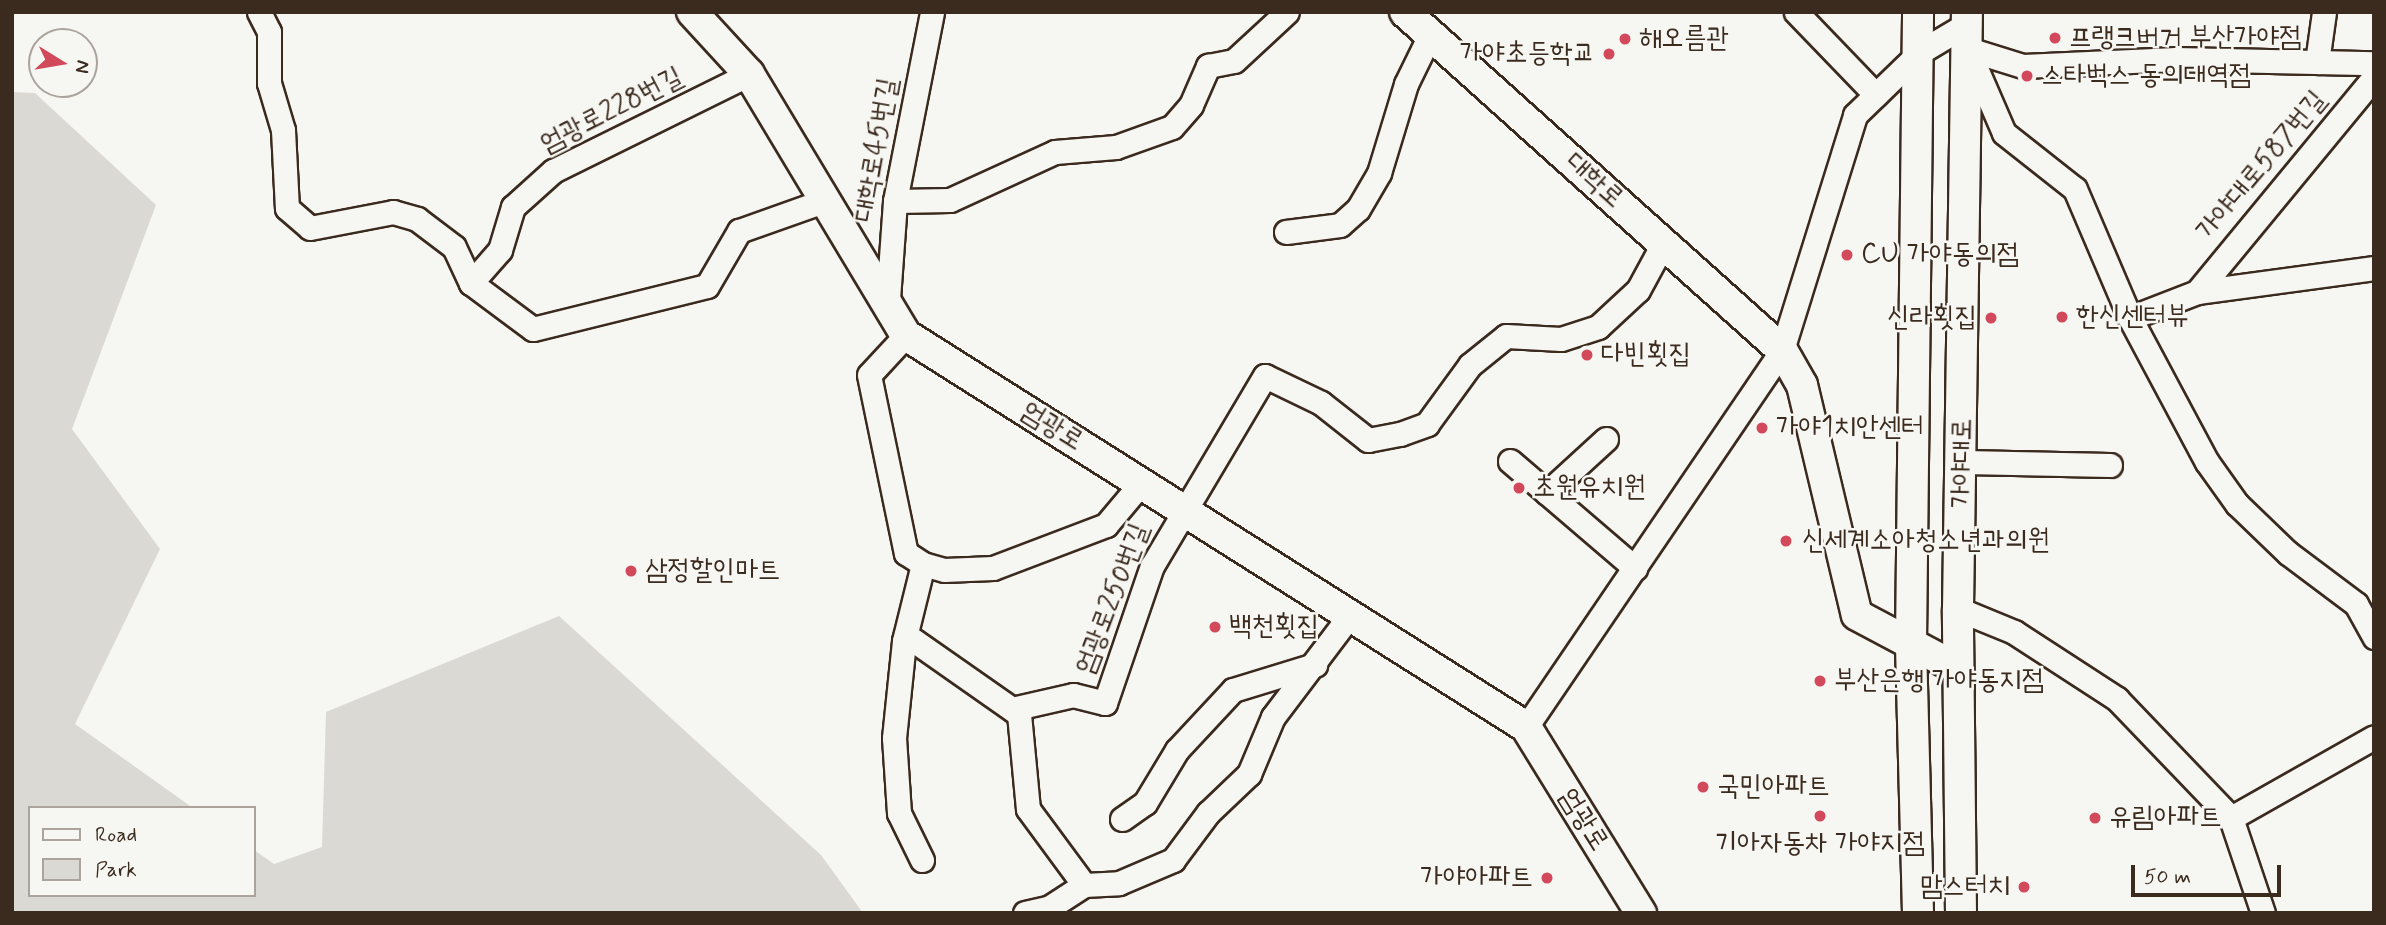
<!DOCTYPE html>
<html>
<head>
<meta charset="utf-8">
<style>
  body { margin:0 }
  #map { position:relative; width:2386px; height:925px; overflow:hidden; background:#f6f6f2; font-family:Mynerve,"Poor Story",sans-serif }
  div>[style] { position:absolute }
  .green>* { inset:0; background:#dad9d3 }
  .roads { filter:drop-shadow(2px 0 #3b2a1e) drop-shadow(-2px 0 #3b2a1e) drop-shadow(0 2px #3b2a1e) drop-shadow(0 -2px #3b2a1e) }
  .minor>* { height:23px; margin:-11.5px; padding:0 11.5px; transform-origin:11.5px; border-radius:11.5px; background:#f6f6f2 }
  .major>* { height:30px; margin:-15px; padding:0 15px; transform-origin:15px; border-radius:15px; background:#f6f6f2 }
  .dots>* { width:19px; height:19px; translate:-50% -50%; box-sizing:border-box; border:4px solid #f6f6f2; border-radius:50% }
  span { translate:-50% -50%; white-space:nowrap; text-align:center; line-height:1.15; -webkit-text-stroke:5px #f6f6f2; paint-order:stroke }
  .poi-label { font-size:28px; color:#3b2a1e }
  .left { translate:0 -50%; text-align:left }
  .right { translate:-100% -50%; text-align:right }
  .street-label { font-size:28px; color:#3b2a1e }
  .frame { position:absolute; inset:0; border:14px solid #3b2a1e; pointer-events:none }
  .legend { position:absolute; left:28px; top:806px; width:228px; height:91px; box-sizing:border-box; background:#f6f6f2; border:2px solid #aba49d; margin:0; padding:9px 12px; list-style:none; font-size:21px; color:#3b2a1e }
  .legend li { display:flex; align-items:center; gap:14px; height:35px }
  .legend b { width:35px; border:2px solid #aba49d }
  .north { position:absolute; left:28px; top:28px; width:70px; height:70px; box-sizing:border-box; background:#f6f6f2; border:2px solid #aba49d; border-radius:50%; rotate:101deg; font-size:19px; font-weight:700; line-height:28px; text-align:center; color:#3b2a1e }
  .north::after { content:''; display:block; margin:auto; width:24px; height:32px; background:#d1495b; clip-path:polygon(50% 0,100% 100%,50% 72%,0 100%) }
  .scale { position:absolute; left:2131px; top:865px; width:150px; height:32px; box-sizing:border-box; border:4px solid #3b2a1e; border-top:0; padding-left:9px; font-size:21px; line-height:24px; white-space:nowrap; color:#3b2a1e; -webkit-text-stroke:5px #f6f6f2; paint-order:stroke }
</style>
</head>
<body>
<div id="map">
  <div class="green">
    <i style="clip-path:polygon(12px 92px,35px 93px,156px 205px,72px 429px,160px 549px,75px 724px,193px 808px,30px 808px,30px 895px,254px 895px,254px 850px,274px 864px,322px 847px,326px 712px,559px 616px,821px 855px,863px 913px,12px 913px)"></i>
  </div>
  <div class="roads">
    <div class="minor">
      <i style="left:259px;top:12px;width:22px;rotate:63deg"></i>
      <i style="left:269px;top:32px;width:51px;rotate:90deg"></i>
      <i style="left:269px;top:83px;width:49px;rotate:73.4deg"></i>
      <i style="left:283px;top:130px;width:78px;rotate:87.1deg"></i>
      <i style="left:287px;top:208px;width:30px;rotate:41deg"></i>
      <i style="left:310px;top:228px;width:85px;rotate:-10.9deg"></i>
      <i style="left:393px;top:212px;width:25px;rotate:16deg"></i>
      <i style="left:417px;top:219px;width:46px;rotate:37.1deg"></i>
      <i style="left:454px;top:247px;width:40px;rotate:65deg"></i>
      <i style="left:471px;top:283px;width:77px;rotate:36.6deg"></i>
      <i style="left:533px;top:329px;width:179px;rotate:-13.9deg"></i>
      <i style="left:707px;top:286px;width:64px;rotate:-59.8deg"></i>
      <i style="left:739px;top:231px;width:87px;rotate:-19.5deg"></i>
      <i style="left:1796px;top:12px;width:115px;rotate:46.1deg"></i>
      <i style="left:1968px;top:49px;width:58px;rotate:17.2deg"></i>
      <i style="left:2023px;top:66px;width:153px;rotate:-2.6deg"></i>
      <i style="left:2176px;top:59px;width:198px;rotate:1.2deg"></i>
      <i style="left:1969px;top:52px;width:88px;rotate:66.6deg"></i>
      <i style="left:2004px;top:133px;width:90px;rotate:38.3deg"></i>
      <i style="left:2075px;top:189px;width:140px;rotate:66.9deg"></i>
      <i style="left:2130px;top:318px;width:163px;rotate:61.9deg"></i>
      <i style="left:2207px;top:462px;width:52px;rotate:54.5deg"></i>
      <i style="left:2237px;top:504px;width:71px;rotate:43.9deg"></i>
      <i style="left:2288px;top:553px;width:85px;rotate:36.9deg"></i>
      <i style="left:2356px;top:604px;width:38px;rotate:61deg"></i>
      <i style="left:2317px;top:62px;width:50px;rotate:-82deg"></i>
      <i style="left:895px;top:201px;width:55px;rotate:-1deg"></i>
      <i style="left:950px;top:200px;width:115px;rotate:-24.6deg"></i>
      <i style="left:1055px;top:152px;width:61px;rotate:-4.7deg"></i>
      <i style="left:1116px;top:147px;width:59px;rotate:-19.7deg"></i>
      <i style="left:1172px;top:127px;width:29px;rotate:-49deg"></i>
      <i style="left:1191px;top:105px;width:43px;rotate:-66.4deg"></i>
      <i style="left:1208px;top:66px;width:26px;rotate:-11deg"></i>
      <i style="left:1234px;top:61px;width:72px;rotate:-42.8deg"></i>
      <i style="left:1286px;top:232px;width:54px;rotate:-7.4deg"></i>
      <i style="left:1340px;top:225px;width:24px;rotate:-42deg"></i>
      <i style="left:1358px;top:209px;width:42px;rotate:-59.7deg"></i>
      <i style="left:1379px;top:173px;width:93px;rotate:-73.1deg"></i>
      <i style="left:1406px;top:84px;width:57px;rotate:-63.9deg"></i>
      <i style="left:471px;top:283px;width:44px;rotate:-48.7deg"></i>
      <i style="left:500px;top:250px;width:45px;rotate:-73.2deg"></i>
      <i style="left:513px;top:207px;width:54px;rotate:-42deg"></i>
      <i style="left:553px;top:171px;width:219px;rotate:-26.3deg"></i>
      <i style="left:2197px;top:292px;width:278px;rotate:-50.5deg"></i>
      <i style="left:888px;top:299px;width:98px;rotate:-85.9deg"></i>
      <i style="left:895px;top:201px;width:193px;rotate:-78.9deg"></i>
      <i style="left:2130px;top:318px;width:72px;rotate:-21.2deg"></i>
      <i style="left:2197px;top:292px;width:179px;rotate:-7.7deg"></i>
      <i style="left:906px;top:335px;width:54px;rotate:132.8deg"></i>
      <i style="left:869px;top:375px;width:182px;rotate:78.3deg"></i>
      <i style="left:906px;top:553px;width:20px;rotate:33deg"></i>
      <i style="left:923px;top:564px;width:22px;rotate:16deg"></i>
      <i style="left:944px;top:570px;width:49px;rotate:-2.3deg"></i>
      <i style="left:993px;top:568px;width:121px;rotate:-20.8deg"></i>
      <i style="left:1106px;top:525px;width:56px;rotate:-50.1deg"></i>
      <i style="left:1510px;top:461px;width:165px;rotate:40.6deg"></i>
      <i style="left:1964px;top:462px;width:146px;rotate:1.2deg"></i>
      <i style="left:1547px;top:493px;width:80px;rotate:-42.5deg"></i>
      <i style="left:1958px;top:609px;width:61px;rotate:22.3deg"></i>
      <i style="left:2014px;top:632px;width:123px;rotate:33deg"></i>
      <i style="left:2117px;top:699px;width:165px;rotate:46.2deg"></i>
      <i style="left:2231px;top:818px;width:100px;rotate:71.4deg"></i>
      <i style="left:906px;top:635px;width:138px;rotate:35deg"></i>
      <i style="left:1019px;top:714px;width:95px;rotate:84.6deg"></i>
      <i style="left:1028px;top:809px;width:94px;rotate:53.6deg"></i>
      <i style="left:1012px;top:709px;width:63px;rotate:-12.9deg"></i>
      <i style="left:1073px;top:695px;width:33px;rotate:14deg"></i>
      <i style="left:1105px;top:703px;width:145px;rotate:-71.1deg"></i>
      <i style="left:1152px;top:566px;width:221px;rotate:-59.3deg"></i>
      <i style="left:1265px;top:376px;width:62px;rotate:25.7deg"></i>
      <i style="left:1321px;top:403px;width:60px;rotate:38.2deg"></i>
      <i style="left:1368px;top:440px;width:33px;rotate:-11deg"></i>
      <i style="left:1400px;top:434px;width:29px;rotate:-20deg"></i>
      <i style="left:1427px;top:424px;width:73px;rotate:-53.9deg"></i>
      <i style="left:1470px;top:365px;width:46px;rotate:-38.9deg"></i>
      <i style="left:1506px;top:336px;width:55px;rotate:3.1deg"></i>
      <i style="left:1561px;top:339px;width:39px;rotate:-18deg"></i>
      <i style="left:1598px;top:327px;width:54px;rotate:-42.8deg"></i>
      <i style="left:1638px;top:290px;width:52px;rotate:-61.5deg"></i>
      <i style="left:1526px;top:727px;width:456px;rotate:-55.8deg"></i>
      <i style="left:1782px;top:350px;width:246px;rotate:-72.7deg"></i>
      <i style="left:1855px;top:115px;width:91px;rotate:-44.1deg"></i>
      <i style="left:1920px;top:52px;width:55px;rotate:-30.8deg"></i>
      <i style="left:2231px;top:818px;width:164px;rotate:-29.5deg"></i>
      <i style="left:1122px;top:819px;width:28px;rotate:-35deg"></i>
      <i style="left:1145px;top:803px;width:62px;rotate:-58.9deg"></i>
      <i style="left:1177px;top:750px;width:82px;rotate:-47deg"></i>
      <i style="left:1233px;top:690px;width:86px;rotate:-17deg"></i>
      <i style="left:922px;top:860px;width:52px;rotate:-116.1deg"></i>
      <i style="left:899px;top:813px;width:75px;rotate:-93.8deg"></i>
      <i style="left:894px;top:738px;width:98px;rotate:-84.1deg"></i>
      <i style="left:904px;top:641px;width:79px;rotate:-76.1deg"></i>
      <i style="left:1025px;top:913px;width:26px;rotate:-13deg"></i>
      <i style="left:1050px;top:907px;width:40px;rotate:-32.9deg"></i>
      <i style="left:1084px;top:885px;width:35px;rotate:-3deg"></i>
      <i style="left:1119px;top:883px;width:59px;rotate:-23.1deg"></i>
      <i style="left:1173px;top:860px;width:59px;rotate:-53.3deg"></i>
      <i style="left:1208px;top:813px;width:57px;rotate:-43.6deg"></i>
      <i style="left:1249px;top:774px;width:62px;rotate:-67.2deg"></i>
      <i style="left:1273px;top:717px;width:129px;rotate:-52.9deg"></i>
    </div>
    <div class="major">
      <i style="left:692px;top:12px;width:84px;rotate:47.4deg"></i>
      <i style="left:749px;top:74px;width:305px;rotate:59deg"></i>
      <i style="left:906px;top:335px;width:734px;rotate:32.3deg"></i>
      <i style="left:1526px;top:727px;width:219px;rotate:58.3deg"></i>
      <i style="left:1405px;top:12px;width:506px;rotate:41.88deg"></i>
      <i style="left:1782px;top:350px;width:40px;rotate:60.3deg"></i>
      <i style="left:1802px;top:385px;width:236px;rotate:76.6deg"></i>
      <i style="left:1857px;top:615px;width:113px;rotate:27.9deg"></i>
      <i style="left:1918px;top:913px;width:270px;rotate:-91.5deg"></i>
      <i style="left:1911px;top:643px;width:631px;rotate:-89.36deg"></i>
      <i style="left:1961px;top:913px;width:304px;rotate:-90.6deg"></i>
      <i style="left:1958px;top:609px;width:597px;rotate:-89.14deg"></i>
    </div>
  </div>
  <div class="dots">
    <i style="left:2055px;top:38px;background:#d1495b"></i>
    <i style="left:1625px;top:39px;background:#d1495b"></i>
    <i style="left:1609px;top:54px;background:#d1495b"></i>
    <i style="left:2027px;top:76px;background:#d1495b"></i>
    <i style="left:1847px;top:255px;background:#d1495b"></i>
    <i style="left:2062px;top:317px;background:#d1495b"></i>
    <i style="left:1991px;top:318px;background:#d1495b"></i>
    <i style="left:1587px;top:355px;background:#d1495b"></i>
    <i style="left:1762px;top:428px;background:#d1495b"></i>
    <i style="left:1519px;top:488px;background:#d1495b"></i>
    <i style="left:1786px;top:541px;background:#d1495b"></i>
    <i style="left:631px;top:571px;background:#d1495b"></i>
    <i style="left:1215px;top:627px;background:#d1495b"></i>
    <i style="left:1820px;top:681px;background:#d1495b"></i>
    <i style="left:1703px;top:787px;background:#d1495b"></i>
    <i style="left:1820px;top:816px;background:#d1495b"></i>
    <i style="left:2095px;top:818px;background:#d1495b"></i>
    <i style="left:1547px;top:878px;background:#d1495b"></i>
    <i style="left:2024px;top:887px;background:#d1495b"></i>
  </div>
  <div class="poi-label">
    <span class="left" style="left:2069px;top:38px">프랭크버거 부산가야점</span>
    <span class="left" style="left:1639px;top:39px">해오름관</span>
    <span class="right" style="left:1595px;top:54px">가야초등학교</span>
    <span class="left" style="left:2041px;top:76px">스타벅스 동의대역점</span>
    <span class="left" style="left:1861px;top:255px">CU 가야동의점</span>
    <span class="left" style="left:2076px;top:317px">한신센터뷰</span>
    <span class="right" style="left:1977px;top:318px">신라횟집</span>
    <span class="left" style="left:1601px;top:355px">다빈횟집</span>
    <span class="left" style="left:1776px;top:428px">가야1치안센터</span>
    <span class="left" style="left:1533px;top:488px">초원유치원</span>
    <span class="left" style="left:1802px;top:541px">신세계소아청소년과의원</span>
    <span class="left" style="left:645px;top:571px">삼정할인마트</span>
    <span class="left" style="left:1229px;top:627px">백천횟집</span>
    <span class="left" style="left:1834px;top:681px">부산은행 가야동지점</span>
    <span class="left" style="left:1717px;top:787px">국민아파트</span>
    <span class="left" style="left:2109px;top:818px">유림아파트</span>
    <span style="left:1820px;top:844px">기아자동차 가야지점</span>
    <span class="right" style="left:1533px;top:878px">가야아파트</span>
    <span class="right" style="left:2010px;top:887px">맘스터치</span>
  </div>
  <div class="street-label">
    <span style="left:612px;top:111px;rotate:-27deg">엄광로228번길</span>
    <span style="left:877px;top:150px;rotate:-80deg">대학로45번길</span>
    <span style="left:2262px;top:166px;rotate:-50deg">가야대로587번길</span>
    <span style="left:1594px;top:181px;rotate:42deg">대학로</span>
    <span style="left:1052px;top:427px;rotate:32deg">엄광로</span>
    <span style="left:1963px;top:463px;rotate:-89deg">가야대로</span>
    <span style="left:1113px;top:599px;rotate:-69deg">엄광로250번길</span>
    <span style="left:1583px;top:820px;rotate:58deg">엄광로</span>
  </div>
  <div class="frame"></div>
  <ul class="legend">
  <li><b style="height:9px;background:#f6f6f2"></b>Road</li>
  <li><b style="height:19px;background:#dad9d3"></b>Park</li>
  </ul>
  <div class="north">N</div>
  <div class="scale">50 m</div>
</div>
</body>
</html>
